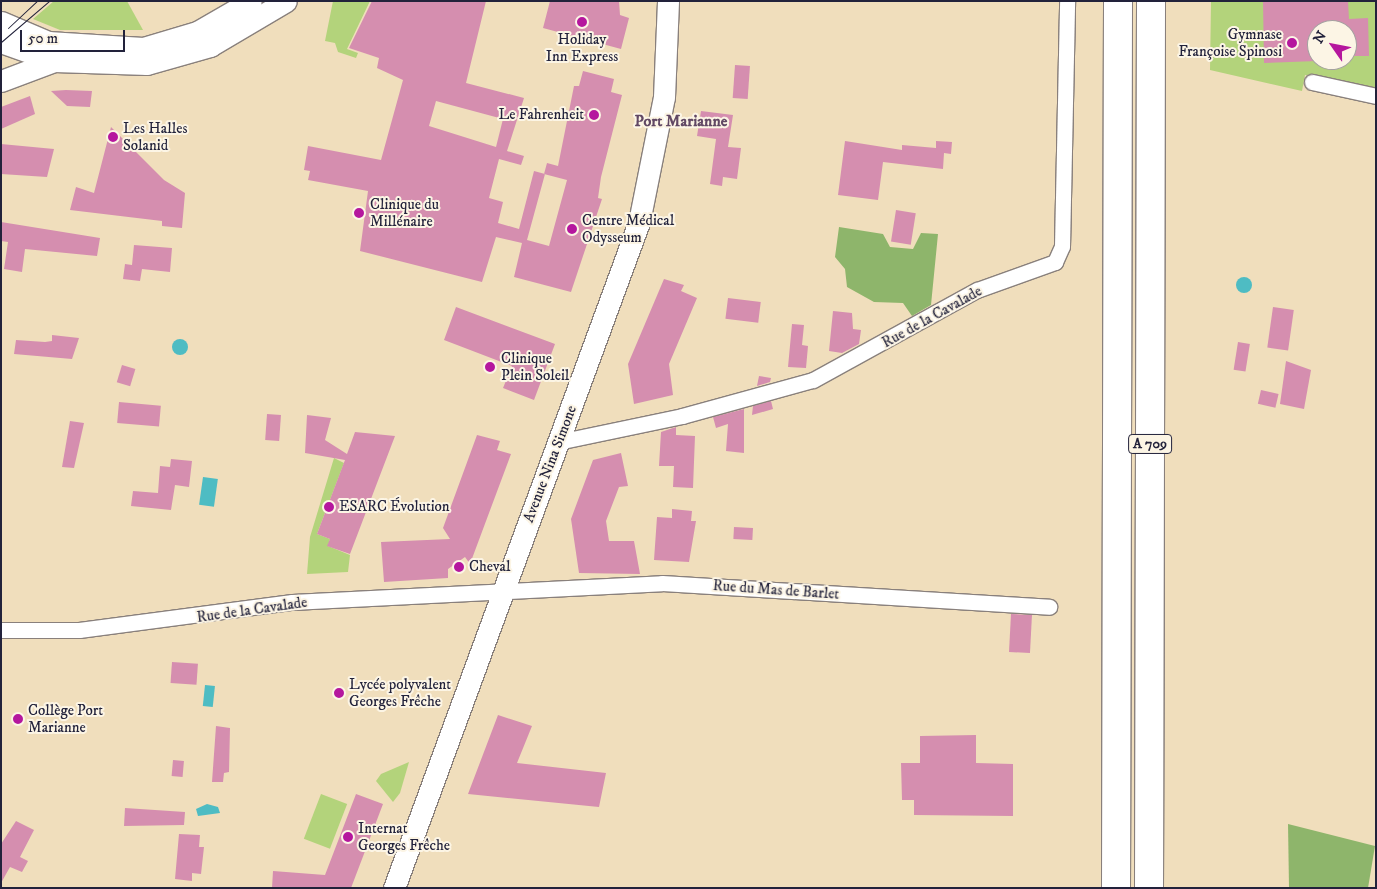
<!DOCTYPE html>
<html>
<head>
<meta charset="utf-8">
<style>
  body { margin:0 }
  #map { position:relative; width:1377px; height:889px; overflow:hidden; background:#f0debc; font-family:"IM FELL DW Pica",serif }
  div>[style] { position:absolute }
  .green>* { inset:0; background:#b3d37b; transform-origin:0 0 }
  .forest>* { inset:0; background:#8eb56b }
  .water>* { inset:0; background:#4ebcc3; transform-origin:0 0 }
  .round { border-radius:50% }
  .building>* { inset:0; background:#d58eaf; transform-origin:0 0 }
  .roads { filter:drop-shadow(1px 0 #89807c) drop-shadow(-1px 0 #89807c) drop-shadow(0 1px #89807c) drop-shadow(0 -1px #89807c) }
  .street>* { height:15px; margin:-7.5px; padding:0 7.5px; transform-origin:7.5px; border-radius:7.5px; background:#fff }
  .secondary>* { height:21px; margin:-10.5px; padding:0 10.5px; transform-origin:10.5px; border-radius:10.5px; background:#fff }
  .highway>* { height:28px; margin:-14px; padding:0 14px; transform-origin:14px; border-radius:14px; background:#fff }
  .tram>* { height:1px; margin:-0.5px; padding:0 0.5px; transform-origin:0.5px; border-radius:0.5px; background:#22223b }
  .dots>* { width:14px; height:14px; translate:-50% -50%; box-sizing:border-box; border:2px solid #fcf5e5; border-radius:50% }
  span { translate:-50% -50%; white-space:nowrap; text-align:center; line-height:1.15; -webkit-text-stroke:4px #fcf5e5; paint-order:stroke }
  .shield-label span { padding:1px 4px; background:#fcf5e5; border:1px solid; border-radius:4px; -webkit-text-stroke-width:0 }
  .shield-label { font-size:14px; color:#22223b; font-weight:700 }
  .poi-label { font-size:15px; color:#22223b }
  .right { translate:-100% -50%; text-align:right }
  .left { translate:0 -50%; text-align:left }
  .street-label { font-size:15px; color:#22223b }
  .neighbourhood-label { font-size:16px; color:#614864; font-weight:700 }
  .frame { position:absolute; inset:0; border:2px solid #22223b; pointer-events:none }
  .north { position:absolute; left:1307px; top:20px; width:50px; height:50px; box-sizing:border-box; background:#fcf5e5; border:1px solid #a5a1a1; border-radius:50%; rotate:303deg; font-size:14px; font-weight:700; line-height:20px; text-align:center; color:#22223b }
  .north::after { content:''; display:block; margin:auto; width:18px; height:22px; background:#b5179e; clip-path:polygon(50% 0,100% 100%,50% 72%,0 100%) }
  .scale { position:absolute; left:20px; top:30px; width:105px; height:22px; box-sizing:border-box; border:2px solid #22223b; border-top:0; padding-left:6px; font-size:15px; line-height:18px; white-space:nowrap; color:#22223b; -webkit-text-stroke:4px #fcf5e5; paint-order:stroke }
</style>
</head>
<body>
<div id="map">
  <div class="green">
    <i style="clip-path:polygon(54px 1px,127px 1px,143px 30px,60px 30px,33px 19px)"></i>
    <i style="clip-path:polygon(333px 1px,370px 1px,347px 49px,358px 53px,356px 58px,338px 52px,335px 43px,325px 41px)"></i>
    <i style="clip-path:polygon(evenodd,1211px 1px,1376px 1px,1376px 88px,1305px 75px,1302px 91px,1210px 70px,1211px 1px,1317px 30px,1347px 30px,1347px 60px,1317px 60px,1317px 30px)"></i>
    <i style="clip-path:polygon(334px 458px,344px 463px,317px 534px,330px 539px,328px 546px,350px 555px,348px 572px,307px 574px,310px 537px)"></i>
    <i style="clip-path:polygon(409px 762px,400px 793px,393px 802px,376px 781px,381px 774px)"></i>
    <i style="left:321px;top:794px;width:28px;height:48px;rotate:21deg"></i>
  </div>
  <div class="forest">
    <i style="clip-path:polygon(839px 227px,883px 234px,890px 247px,913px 249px,921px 233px,938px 234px,931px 305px,912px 316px,903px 303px,874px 302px,847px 287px,845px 269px,835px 257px)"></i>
    <i style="clip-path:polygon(1288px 824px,1375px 846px,1368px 888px,1289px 888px)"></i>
  </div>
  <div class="water">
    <i class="round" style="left:1236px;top:277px;width:16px;height:16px"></i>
    <i class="round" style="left:172px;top:339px;width:16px;height:16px"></i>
    <i style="left:203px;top:477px;width:15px;height:28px;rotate:8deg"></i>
    <i style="left:205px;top:685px;width:10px;height:21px;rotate:6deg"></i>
    <i style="clip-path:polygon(207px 804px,218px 807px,220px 813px,198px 816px,196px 809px)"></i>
  </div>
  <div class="building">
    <i style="clip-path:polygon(evenodd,372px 1px,486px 1px,466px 83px,524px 98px,507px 151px,524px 156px,521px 165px,499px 159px,489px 198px,503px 202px,498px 223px,519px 229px,534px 171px,545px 174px,527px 240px,549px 246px,567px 180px,544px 174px,547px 163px,558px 166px,574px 86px,579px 86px,583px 71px,614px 79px,611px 92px,622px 95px,601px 177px,598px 198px,602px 199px,571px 292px,514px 277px,522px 243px,496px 237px,482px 282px,360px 251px,368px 191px,308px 180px,310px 171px,304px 170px,308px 146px,381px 160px,403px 80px,377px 68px,379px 58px,349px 48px,372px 1px,436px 101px,503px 119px,496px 147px,429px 126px,436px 101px)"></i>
    <i style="clip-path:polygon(550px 1px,619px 1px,620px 15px,629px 18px,621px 49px,543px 28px)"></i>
    <i style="clip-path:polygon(1263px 1px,1348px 1px,1349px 19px,1368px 18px,1369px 56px,1347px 56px,1347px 30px,1317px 30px,1317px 61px,1264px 63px)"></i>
    <i style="left:735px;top:65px;width:15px;height:33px;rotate:4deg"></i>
    <i style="clip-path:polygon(66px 90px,92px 91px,90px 107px,67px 106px,51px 91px)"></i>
    <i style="clip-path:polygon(30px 96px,35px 114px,1px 129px,1px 107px)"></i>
    <i style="clip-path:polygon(701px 111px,733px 115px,728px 147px,741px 148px,737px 179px,723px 177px,722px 186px,710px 184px,716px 139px,697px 136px)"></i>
    <i style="clip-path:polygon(111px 127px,164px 180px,185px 193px,182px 228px,162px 226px,162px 221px,70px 210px,76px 187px,94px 193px)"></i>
    <i style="clip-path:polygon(845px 141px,902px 150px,902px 145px,936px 148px,936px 141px,952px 142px,951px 154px,944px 153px,943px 169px,883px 162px,878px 200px,838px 195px)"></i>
    <i style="clip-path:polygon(1px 144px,54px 149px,47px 177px,1px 174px)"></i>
    <i style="left:896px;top:210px;width:20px;height:32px;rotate:9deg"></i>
    <i style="clip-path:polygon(1px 222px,100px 238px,97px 256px,25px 249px,22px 272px,4px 269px,8px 242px,1px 241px)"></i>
    <i style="clip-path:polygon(134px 245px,172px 248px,170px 272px,142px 269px,140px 281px,123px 279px,125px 264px,132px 265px)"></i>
    <i style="clip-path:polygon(664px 279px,684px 285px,681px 291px,697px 298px,669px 364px,673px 395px,634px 404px,628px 364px)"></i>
    <i style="left:728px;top:298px;width:33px;height:21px;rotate:7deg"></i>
    <i style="clip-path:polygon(456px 307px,555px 344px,534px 400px,503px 388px,512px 366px,444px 340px)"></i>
    <i style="left:1273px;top:307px;width:21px;height:41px;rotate:8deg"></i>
    <i style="clip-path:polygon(833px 311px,852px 313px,853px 329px,861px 330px,859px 344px,842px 353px,829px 351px)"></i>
    <i style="clip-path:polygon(792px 324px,804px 325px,802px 345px,808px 346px,806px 368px,788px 367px)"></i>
    <i style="clip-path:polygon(52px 335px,79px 338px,72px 359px,14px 354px,16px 340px,45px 342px,52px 341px)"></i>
    <i style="left:1238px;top:342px;width:12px;height:28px;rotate:9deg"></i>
    <i style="clip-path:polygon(1286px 361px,1311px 370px,1304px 409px,1280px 404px)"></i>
    <i style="left:122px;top:365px;width:14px;height:18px;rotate:17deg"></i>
    <i style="clip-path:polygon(759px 376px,771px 378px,770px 382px,757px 386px)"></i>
    <i style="left:1261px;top:390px;width:18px;height:14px;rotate:13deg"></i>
    <i style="clip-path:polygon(771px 401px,773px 409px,752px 415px,753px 406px)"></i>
    <i style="left:119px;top:402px;width:42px;height:21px;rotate:5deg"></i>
    <i style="clip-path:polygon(744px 409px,744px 453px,726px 451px,728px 424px,716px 428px,713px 417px)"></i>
    <i style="left:267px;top:414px;width:14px;height:26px;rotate:4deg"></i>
    <i style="clip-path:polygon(307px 415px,331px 418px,325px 440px,347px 454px,355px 432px,395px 436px,350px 554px,327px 546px,330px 539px,317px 534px,345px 460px,305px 453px)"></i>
    <i style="clip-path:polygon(70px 421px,84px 423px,74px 468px,62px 467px)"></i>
    <i style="clip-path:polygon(676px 427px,676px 435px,695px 436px,693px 488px,673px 487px,674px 466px,659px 466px,661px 432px)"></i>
    <i style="clip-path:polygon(477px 435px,500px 441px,497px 450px,511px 454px,470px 564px,465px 557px,448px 569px,448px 578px,384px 582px,381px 542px,450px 539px,443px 528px)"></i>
    <i style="clip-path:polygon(621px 453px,628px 486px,619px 487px,606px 521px,609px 541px,634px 541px,640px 574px,579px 573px,571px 519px,593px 460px)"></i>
    <i style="clip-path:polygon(171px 459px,192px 461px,189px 487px,175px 485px,171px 510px,131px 506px,133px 491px,158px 493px,160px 466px,170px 467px)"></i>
    <i style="clip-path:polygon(672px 509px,692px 511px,691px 521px,696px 521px,689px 562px,654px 560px,657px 517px,672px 518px)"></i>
    <i style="left:734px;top:527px;width:19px;height:12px;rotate:3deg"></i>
    <i style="left:1011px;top:614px;width:21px;height:38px;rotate:3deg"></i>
    <i style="left:172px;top:662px;width:26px;height:21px;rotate:4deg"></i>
    <i style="clip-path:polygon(498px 715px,532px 726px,517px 763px,606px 773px,599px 807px,468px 794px)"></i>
    <i style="clip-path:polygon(216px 726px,230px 728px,229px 772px,224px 773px,223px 782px,212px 782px)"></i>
    <i style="clip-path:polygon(976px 735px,976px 763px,1013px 764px,1013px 816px,914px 815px,914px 800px,902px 800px,901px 763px,920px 763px,920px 736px)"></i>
    <i style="left:173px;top:760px;width:11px;height:16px;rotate:5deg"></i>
    <i style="clip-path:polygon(356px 794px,383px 804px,351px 888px,272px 888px,273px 871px,325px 875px)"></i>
    <i style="clip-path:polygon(125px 808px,185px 812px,184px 825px,124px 826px)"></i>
    <i style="clip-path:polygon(16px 821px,34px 830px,20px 857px,28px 861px,22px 872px,10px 867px,1px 883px,1px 844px)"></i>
    <i style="clip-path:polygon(179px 834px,200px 835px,199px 847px,204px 847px,201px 874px,192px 873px,192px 881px,175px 879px)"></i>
  </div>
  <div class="roads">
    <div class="street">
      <i style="left:1312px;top:82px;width:66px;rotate:12.3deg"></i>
      <i style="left:558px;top:442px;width:127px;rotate:-11.8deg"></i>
      <i style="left:682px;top:416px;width:136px;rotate:-15.4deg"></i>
      <i style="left:813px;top:380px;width:187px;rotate:-28.8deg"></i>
      <i style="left:977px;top:290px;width:83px;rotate:-19.7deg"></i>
      <i style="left:1055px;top:262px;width:17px;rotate:-66deg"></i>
      <i style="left:1062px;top:246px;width:245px;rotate:-88.8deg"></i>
      <i style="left:1px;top:630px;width:78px"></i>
      <i style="left:79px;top:630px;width:215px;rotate:-7.5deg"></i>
      <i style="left:292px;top:602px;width:370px;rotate:-2.9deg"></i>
      <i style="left:662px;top:583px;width:388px;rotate:3.5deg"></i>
    </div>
    <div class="secondary">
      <i style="left:1px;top:22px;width:51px;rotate:23.1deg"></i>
      <i style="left:48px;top:42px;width:95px;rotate:3.6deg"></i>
      <i style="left:143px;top:48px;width:56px;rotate:-16.5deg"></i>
      <i style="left:197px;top:32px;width:62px;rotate:-29.9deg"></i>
      <i style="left:1px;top:42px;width:56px;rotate:19.7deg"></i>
      <i style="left:54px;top:61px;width:93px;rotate:1.8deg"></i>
      <i style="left:147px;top:64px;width:66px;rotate:-15.9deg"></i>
      <i style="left:210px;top:46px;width:88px;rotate:-30.6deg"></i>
      <i style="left:1px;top:81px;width:57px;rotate:-20.7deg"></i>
      <i style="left:394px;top:888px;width:710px;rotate:-69.8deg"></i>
      <i style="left:639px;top:222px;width:127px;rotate:-78.7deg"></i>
      <i style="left:664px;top:97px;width:96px;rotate:-87.6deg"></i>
    </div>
    <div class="highway">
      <i style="left:1116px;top:888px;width:887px;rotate:-89.87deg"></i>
      <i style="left:1149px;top:888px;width:887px;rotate:-89.87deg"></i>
    </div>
  </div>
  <div class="tram">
    <i style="left:8px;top:28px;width:40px;rotate:-43deg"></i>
    <i style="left:1px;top:42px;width:63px;rotate:-40.5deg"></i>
  </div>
  <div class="dots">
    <i style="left:582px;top:22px;background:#b5179e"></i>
    <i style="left:1292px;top:43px;background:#b5179e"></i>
    <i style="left:594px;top:115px;background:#b5179e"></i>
    <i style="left:113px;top:137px;background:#b5179e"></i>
    <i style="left:359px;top:213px;background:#b5179e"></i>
    <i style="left:572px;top:229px;background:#b5179e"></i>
    <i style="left:490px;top:367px;background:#b5179e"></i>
    <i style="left:329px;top:507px;background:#b5179e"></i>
    <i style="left:459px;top:567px;background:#b5179e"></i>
    <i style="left:339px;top:693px;background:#b5179e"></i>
    <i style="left:18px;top:719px;background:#b5179e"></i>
    <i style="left:348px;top:837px;background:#b5179e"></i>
  </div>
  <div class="shield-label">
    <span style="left:1150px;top:444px">A 709</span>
  </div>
  <div class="poi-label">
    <span class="right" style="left:1282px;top:43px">Gymnase<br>Françoise Spinosi</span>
    <span style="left:582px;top:48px">Holiday<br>Inn Express</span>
    <span class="right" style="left:584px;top:115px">Le Fahrenheit</span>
    <span class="left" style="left:123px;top:137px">Les Halles<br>Solanid</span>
    <span class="left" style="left:370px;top:213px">Clinique du<br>Millénaire</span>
    <span class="left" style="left:582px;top:229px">Centre Médical<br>Odysseum</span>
    <span class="left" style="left:501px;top:367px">Clinique<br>Plein Soleil</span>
    <span class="left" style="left:339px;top:507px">ESARC Évolution</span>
    <span class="left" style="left:469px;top:567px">Cheval</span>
    <span class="left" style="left:349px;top:693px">Lycée polyvalent<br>Georges Frêche</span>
    <span class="left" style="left:28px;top:719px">Collège Port<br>Marianne</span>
    <span class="left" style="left:358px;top:837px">Internat<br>Georges Frêche</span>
  </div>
  <div class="street-label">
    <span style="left:932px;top:317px;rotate:-29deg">Rue de la Cavalade</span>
    <span style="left:550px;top:464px;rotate:-69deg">Avenue Nina Simone</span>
    <span style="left:776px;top:590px;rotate:4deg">Rue du Mas de Barlet</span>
    <span style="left:252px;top:610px;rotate:-8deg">Rue de la Cavalade</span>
  </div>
  <div class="neighbourhood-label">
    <span style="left:681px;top:121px">Port Marianne</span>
  </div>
  <div class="frame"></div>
  <div class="north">N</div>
  <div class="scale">50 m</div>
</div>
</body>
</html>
